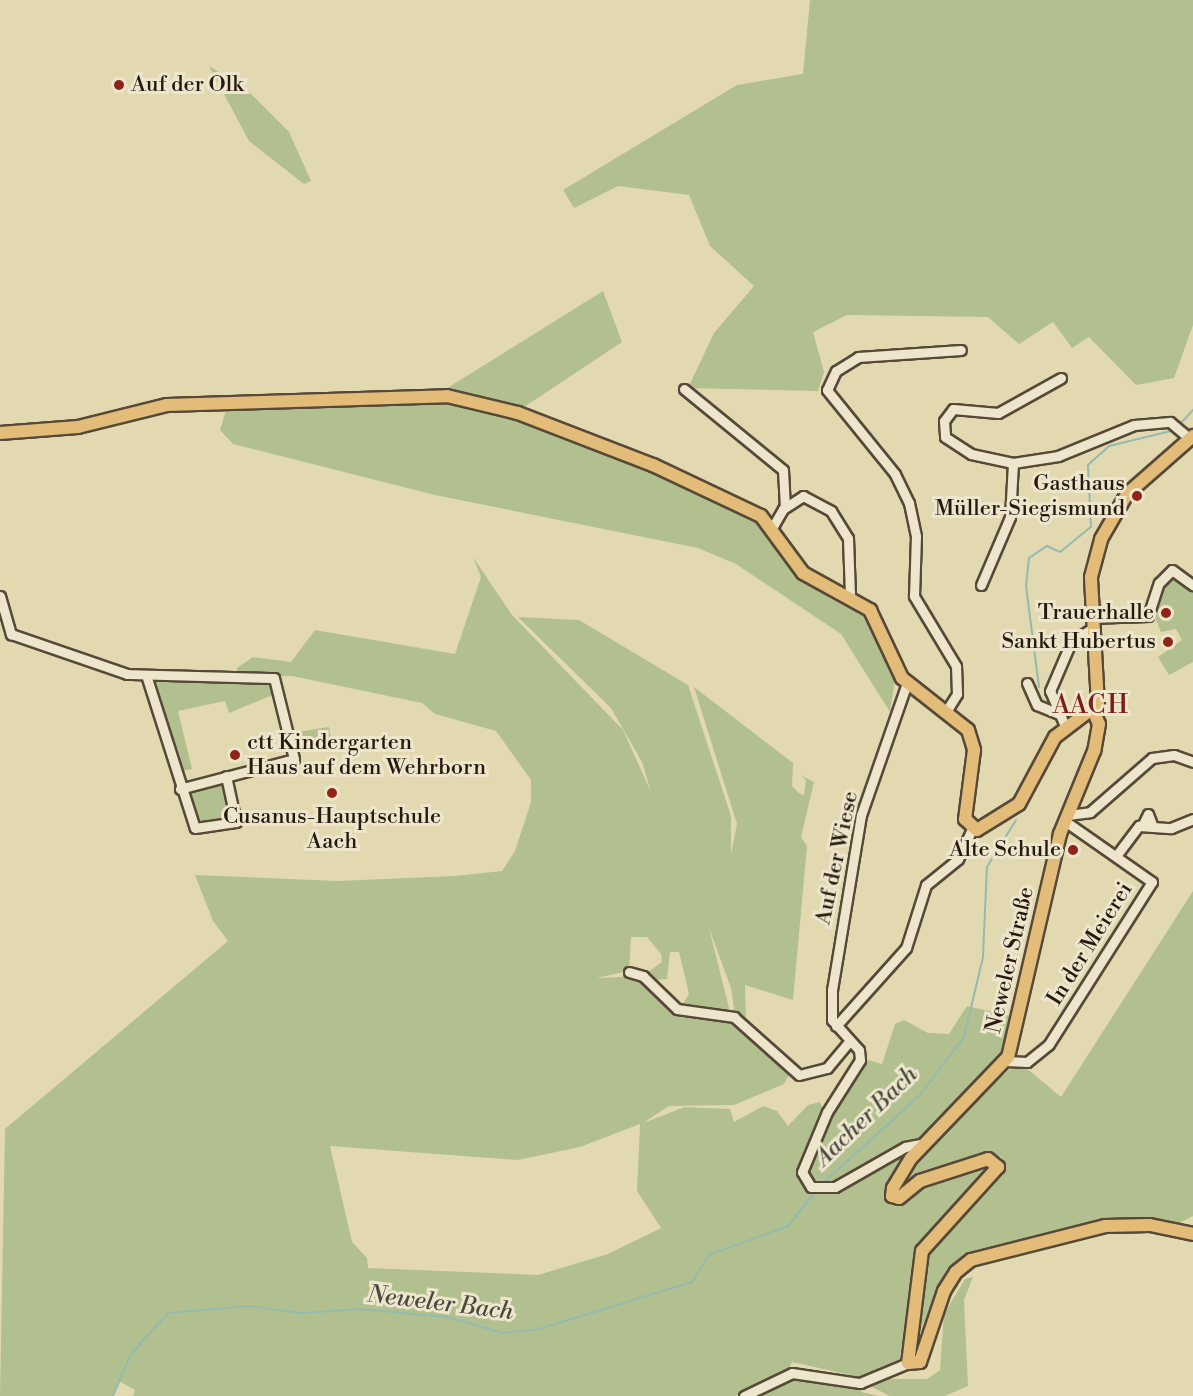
<!DOCTYPE html>
<html>
<head>
<meta charset="utf-8">
<style>
  body { margin:0 }
  #map { position:relative; width:1193px; height:1396px; overflow:hidden; background:#e3d9b1; font-family:"Libre Bodoni",serif }
  div>[style] { position:absolute }
  .green>* { inset:0; background:#b1c08e; transform-origin:0 0 }
  .stream>* { height:2px; margin:-1px; padding:0 1px; transform-origin:1px; border-radius:1px; background:#95baaf }
  .roads { filter:drop-shadow(2px 0 #574938) drop-shadow(-2px 0 #574938) drop-shadow(0 2px #574938) drop-shadow(0 -2px #574938) }
  .minor>* { height:9px; margin:-4.5px; padding:0 4.5px; transform-origin:4.5px; border-radius:4.5px; background:#ede6cc }
  .major>* { height:12px; margin:-6px; padding:0 6px; transform-origin:6px; border-radius:6px; background:#e2bc78 }
  .dots>* { width:16px; height:16px; translate:-50% -50%; box-sizing:border-box; border:3px solid #ede6cc; border-radius:50% }
  span { translate:-50% -50%; white-space:nowrap; text-align:center; line-height:1.15; -webkit-text-stroke:6px #ede6cc; paint-order:stroke }
  .poi-label { font-size:22px; color:#281910 }
  .left { translate:0 -50%; text-align:left }
  .right { translate:-100% -50%; text-align:right }
  .street-label { font-size:22px; color:#281910 }
  .water-label { font-size:24px; color:#494940; font-style:italic }
  .quarter-label { font-size:26px; color:#7a1f14; letter-spacing:1.5px }
</style>
</head>
<body>
<div id="map">
  <div class="green">
    <i style="clip-path:polygon(810px 0,1193px 0,1193px 325px,1174px 378px,1136px 385px,1089px 337px,1072px 348px,1053px 322px,1019px 344px,988px 317px,847px 315px,813px 332px,824px 372px,818px 391px,688px 388px,714px 333px,754px 286px,710px 246px,689px 195px,618px 186px,574px 208px,563px 190px,737px 85px,803px 74px)"></i>
    <i style="clip-path:polygon(209px 66px,247px 90px,289px 132px,311px 181px,304px 184px,249px 141px)"></i>
    <i style="clip-path:polygon(603px 291px,622px 342px,521px 409px,441px 392px)"></i>
    <i style="clip-path:polygon(437px 400px,470px 403px,514px 417px,705px 490px,752px 515px,768px 528px,789px 563px,871px 616px,895px 679px,890px 712px,841px 634px,736px 564px,698px 548px,435px 495px,233px 444px,220px 430px,227px 407px)"></i>
    <i style="clip-path:polygon(evenodd,473px 557px,512px 615px,623px 730px,651px 792px,642px 762px,611px 708px,518px 617px,579px 620px,688px 685px,731px 816px,731px 854px,737px 824px,694px 687px,793px 763px,792px 786px,800px 794px,804px 795px,806px 780px,800px 775px,814px 782px,801px 837px,807px 846px,793px 1000px,745px 985px,746px 1024px,735px 1016px,731px 988px,709px 928px,731px 1016px,680px 1009px,689px 994px,679px 952px,670px 952px,667px 979px,652px 980px,645px 974px,662px 962px,661px 954px,647px 937px,631px 937px,629px 971px,596px 978px,643px 976px,677px 1010px,736px 1021px,790px 1073px,784px 1084px,734px 1105px,669px 1106px,643px 1123px,685px 1107px,730px 1109px,734px 1122px,763px 1106px,777px 1111px,788px 1126px,808px 1105px,820px 1102px,825px 1114px,799px 1173px,803px 1188px,835px 1189px,915px 1144px,891px 1180px,886px 1200px,895px 1207px,930px 1183px,991px 1165px,918px 1249px,899px 1362px,864px 1378px,792px 1362px,788px 1370px,736px 1396px,133px 1396px,135px 1390px,119px 1381px,113px 1396px,0 1396px,5px 1129px,228px 941px,213px 921px,195px 875px,337px 881px,455px 876px,502px 871px,515px 851px,531px 802px,531px 780px,496px 731px,435px 714px,422px 703px,292px 676px,236px 676px,237px 668px,253px 657px,291px 662px,315px 630px,455px 654px,481px 577px,473px 557px,640px 1124px,637px 1191px,661px 1228px,608px 1254px,538px 1275px,368px 1268px,367px 1258px,352px 1242px,330px 1146px,518px 1160px,580px 1147px,640px 1124px)"></i>
    <i style="clip-path:polygon(1170px 571px,1193px 590px,1193px 662px,1169px 675px,1158px 657px,1182px 640px,1176px 629px,1161px 632px,1153px 612px)"></i>
    <i style="clip-path:polygon(261px 680px,270px 683px,275px 694px,229px 713px,225px 701px,178px 711px,192px 769px,177px 772px,151px 682px)"></i>
    <i style="left:329px;top:727px;width:18px;height:34px;rotate:81deg"></i>
    <i style="left:225px;top:783px;width:35px;height:41px;rotate:77deg"></i>
    <i style="clip-path:polygon(1193px 891px,1193px 1216px,1175px 1225px,1074px 1228px,968px 1254px,944px 1277px,914px 1345px,924px 1253px,1004px 1174px,1005px 1166px,1002px 1157px,990px 1154px,910px 1180px,899px 1191px,904px 1172px,1010px 1069px,1025px 1067px,1061px 1097px)"></i>
    <i style="clip-path:polygon(967px 1006px,1015px 1017px,1003px 1062px,928px 1136px,833px 1186px,812px 1184px,806px 1171px,826px 1115px,864px 1059px,882px 1064px,895px 1024px,904px 1020px,928px 1033px,949px 1034px)"></i>
    <i style="clip-path:polygon(973px 1277px,964px 1300px,968px 1386px,945px 1396px,890px 1396px,870px 1386px,881px 1379px,927px 1379px,940px 1370px,944px 1314px,965px 1279px)"></i>
    <i style="clip-path:polygon(796px 1379px,864px 1388px,861px 1392px,879px 1396px,756px 1396px)"></i>
  </div>
  <div class="stream">
    <i style="left:1179px;top:425px;width:21px;rotate:-47deg"></i>
    <i style="left:1039px;top:687px;width:102px;rotate:-97.3deg"></i>
    <i style="left:1026px;top:586px;width:28px;rotate:-84deg"></i>
    <i style="left:1029px;top:558px;width:22px;rotate:-34deg"></i>
    <i style="left:1047px;top:546px;width:14px;rotate:25deg"></i>
    <i style="left:1060px;top:552px;width:40px;rotate:-39deg"></i>
    <i style="left:1091px;top:527px;width:62px;rotate:-92.8deg"></i>
    <i style="left:1088px;top:465px;width:28px;rotate:-42deg"></i>
    <i style="left:1109px;top:446px;width:68px;rotate:-13.6deg"></i>
    <i style="left:823px;top:1183px;width:130px;rotate:-42.2deg"></i>
    <i style="left:919px;top:1096px;width:74px;rotate:-52.7deg"></i>
    <i style="left:964px;top:1037px;width:82px;rotate:-76.6deg"></i>
    <i style="left:983px;top:957px;width:90px;rotate:-87.5deg"></i>
    <i style="left:987px;top:867px;width:55px;rotate:-58.3deg"></i>
    <i style="left:113px;top:1396px;width:46px;rotate:-66.8deg"></i>
    <i style="left:131px;top:1354px;width:55px;rotate:-47.9deg"></i>
    <i style="left:168px;top:1313px;width:81px;rotate:-4.9deg"></i>
    <i style="left:249px;top:1306px;width:53px;rotate:7.5deg"></i>
    <i style="left:302px;top:1313px;width:59px;rotate:-3.9deg"></i>
    <i style="left:361px;top:1309px;width:87px;rotate:5.3deg"></i>
    <i style="left:448px;top:1317px;width:56px;rotate:16.5deg"></i>
    <i style="left:502px;top:1333px;width:37px;rotate:-6deg"></i>
    <i style="left:539px;top:1329px;width:160px;rotate:-17.1deg"></i>
    <i style="left:692px;top:1282px;width:32px;rotate:-58deg"></i>
    <i style="left:709px;top:1255px;width:84px;rotate:-20.2deg"></i>
    <i style="left:788px;top:1226px;width:46px;rotate:-51.1deg"></i>
  </div>
  <div class="roads">
    <div class="minor">
      <i style="left:1061px;top:378px;width:72px;rotate:150.9deg"></i>
      <i style="left:998px;top:413px;width:45px;rotate:-174.9deg"></i>
      <i style="left:953px;top:409px;width:15px;rotate:127deg"></i>
      <i style="left:944px;top:421px;width:16px;rotate:86deg"></i>
      <i style="left:945px;top:437px;width:31px;rotate:33deg"></i>
      <i style="left:971px;top:454px;width:43px;rotate:12.1deg"></i>
      <i style="left:1013px;top:463px;width:46px;rotate:-8.8deg"></i>
      <i style="left:1058px;top:456px;width:82px;rotate:-22.2deg"></i>
      <i style="left:1134px;top:425px;width:36px;rotate:-5deg"></i>
      <i style="left:1170px;top:422px;width:26px;rotate:40deg"></i>
      <i style="left:684px;top:389px;width:128px;rotate:39.3deg"></i>
      <i style="left:783px;top:470px;width:37px;rotate:87deg"></i>
      <i style="left:772px;top:528px;width:22px;rotate:-60deg"></i>
      <i style="left:783px;top:509px;width:24px;rotate:-33deg"></i>
      <i style="left:803px;top:496px;width:32px;rotate:28deg"></i>
      <i style="left:831px;top:511px;width:32px;rotate:58deg"></i>
      <i style="left:848px;top:538px;width:58px;rotate:88deg"></i>
      <i style="left:981px;top:585px;width:74px;rotate:-66.9deg"></i>
      <i style="left:1010px;top:517px;width:54px;rotate:-86.8deg"></i>
      <i style="left:0;top:596px;width:40px;rotate:74deg"></i>
      <i style="left:11px;top:634px;width:123px;rotate:19deg"></i>
      <i style="left:127px;top:674px;width:147px;rotate:1.6deg"></i>
      <i style="left:274px;top:678px;width:83px;rotate:76.1deg"></i>
      <i style="left:294px;top:759px;width:118px;rotate:165.3deg"></i>
      <i style="left:1091px;top:618px;width:57px;rotate:-2deg"></i>
      <i style="left:1148px;top:616px;width:35px;rotate:-72deg"></i>
      <i style="left:1159px;top:583px;width:18px;rotate:-45deg"></i>
      <i style="left:1172px;top:570px;width:26px;rotate:36deg"></i>
      <i style="left:147px;top:678px;width:157px;rotate:72.3deg"></i>
      <i style="left:195px;top:828px;width:41px;rotate:-8.3deg"></i>
      <i style="left:236px;top:822px;width:47px;rotate:-102.3deg"></i>
      <i style="left:907px;top:683px;width:140px;rotate:109.2deg"></i>
      <i style="left:861px;top:815px;width:177px;rotate:99.4deg"></i>
      <i style="left:832px;top:990px;width:30px;rotate:90deg"></i>
      <i style="left:832px;top:1020px;width:40px;rotate:48deg"></i>
      <i style="left:859px;top:1050px;width:10px;rotate:84deg"></i>
      <i style="left:860px;top:1060px;width:62px;rotate:122.4deg"></i>
      <i style="left:827px;top:1112px;width:65px;rotate:112.6deg"></i>
      <i style="left:802px;top:1172px;width:17px;rotate:59deg"></i>
      <i style="left:811px;top:1187px;width:24px"></i>
      <i style="left:835px;top:1187px;width:81px;rotate:-29.7deg"></i>
      <i style="left:905px;top:1147px;width:21px;rotate:-11deg"></i>
      <i style="left:1027px;top:683px;width:24px;rotate:66deg"></i>
      <i style="left:1037px;top:705px;width:22px;rotate:22deg"></i>
      <i style="left:947px;top:710px;width:19px;rotate:-58deg"></i>
      <i style="left:957px;top:694px;width:28px;rotate:-92deg"></i>
      <i style="left:956px;top:666px;width:82px;rotate:-121deg"></i>
      <i style="left:914px;top:596px;width:60px;rotate:-88.1deg"></i>
      <i style="left:916px;top:536px;width:34px;rotate:-102deg"></i>
      <i style="left:909px;top:503px;width:32px;rotate:-116deg"></i>
      <i style="left:895px;top:474px;width:108px;rotate:-129deg"></i>
      <i style="left:827px;top:390px;width:21px;rotate:-65deg"></i>
      <i style="left:836px;top:371px;width:26px;rotate:-32deg"></i>
      <i style="left:858px;top:357px;width:103px;rotate:-3.9deg"></i>
      <i style="left:1065px;top:726px;width:38px;rotate:-113deg"></i>
      <i style="left:1050px;top:691px;width:53px;rotate:-66.8deg"></i>
      <i style="left:1071px;top:642px;width:24px;rotate:-33deg"></i>
      <i style="left:1067px;top:815px;width:23px;rotate:-7deg"></i>
      <i style="left:1090px;top:812px;width:82px;rotate:-41.1deg"></i>
      <i style="left:1152px;top:758px;width:22px;rotate:-8deg"></i>
      <i style="left:1174px;top:755px;width:20px;rotate:20deg"></i>
      <i style="left:1142px;top:826px;width:13px;rotate:-63deg"></i>
      <i style="left:1148px;top:814px;width:14px;rotate:69deg"></i>
      <i style="left:1116px;top:856px;width:38px;rotate:-53deg"></i>
      <i style="left:1139px;top:826px;width:32px;rotate:4deg"></i>
      <i style="left:1171px;top:828px;width:24px;rotate:-22deg"></i>
      <i style="left:629px;top:972px;width:15px;rotate:16deg"></i>
      <i style="left:643px;top:976px;width:47px;rotate:44.1deg"></i>
      <i style="left:677px;top:1009px;width:58px;rotate:8deg"></i>
      <i style="left:734px;top:1017px;width:87px;rotate:41.7deg"></i>
      <i style="left:799px;top:1075px;width:29px;rotate:-14deg"></i>
      <i style="left:827px;top:1068px;width:34px;rotate:-50deg"></i>
      <i style="left:836px;top:1026px;width:105px;rotate:-48.1deg"></i>
      <i style="left:906px;top:948px;width:66px;rotate:-72.4deg"></i>
      <i style="left:926px;top:885px;width:41px;rotate:-39.1deg"></i>
      <i style="left:958px;top:859px;width:33px;rotate:-65deg"></i>
      <i style="left:1006px;top:1061px;width:21px;rotate:3deg"></i>
      <i style="left:1027px;top:1062px;width:28px;rotate:-39deg"></i>
      <i style="left:1049px;top:1044px;width:192px;rotate:-57.6deg"></i>
      <i style="left:1152px;top:882px;width:106px;rotate:-145deg"></i>
      <i style="left:744px;top:1396px;width:53px;rotate:-25.6deg"></i>
      <i style="left:792px;top:1373px;width:69px;rotate:8.4deg"></i>
      <i style="left:860px;top:1383px;width:52px;rotate:-22.6deg"></i>
    </div>
    <div class="major">
      <i style="left:0;top:433px;width:78px;rotate:-4.4deg"></i>
      <i style="left:78px;top:427px;width:92px;rotate:-13.9deg"></i>
      <i style="left:167px;top:405px;width:280px;rotate:-1.8deg"></i>
      <i style="left:447px;top:396px;width:73px;rotate:13.5deg"></i>
      <i style="left:518px;top:413px;width:145px;rotate:21.1deg"></i>
      <i style="left:653px;top:465px;width:119px;rotate:25.3deg"></i>
      <i style="left:761px;top:516px;width:71px;rotate:53.6deg"></i>
      <i style="left:803px;top:573px;width:77px;rotate:28.9deg"></i>
      <i style="left:870px;top:610px;width:75px;rotate:64.8deg"></i>
      <i style="left:902px;top:678px;width:84px;rotate:38.2deg"></i>
      <i style="left:968px;top:730px;width:21px;rotate:73deg"></i>
      <i style="left:974px;top:750px;width:70px;rotate:97.4deg"></i>
      <i style="left:965px;top:819px;width:16px;rotate:43deg"></i>
      <i style="left:977px;top:830px;width:49px;rotate:-31.8deg"></i>
      <i style="left:1019px;top:804px;width:76px;rotate:-61.8deg"></i>
      <i style="left:1055px;top:737px;width:54px;rotate:-37.5deg"></i>
      <i style="left:1098px;top:704px;width:127px;rotate:-93.2deg"></i>
      <i style="left:1091px;top:577px;width:39px;rotate:-75deg"></i>
      <i style="left:1101px;top:539px;width:52px;rotate:-60deg"></i>
      <i style="left:1127px;top:494px;width:88px;rotate:-41.3deg"></i>
      <i style="left:1093px;top:710px;width:15px;rotate:67deg"></i>
      <i style="left:1099px;top:724px;width:27px;rotate:100deg"></i>
      <i style="left:1094px;top:751px;width:90px;rotate:112.3deg"></i>
      <i style="left:1060px;top:834px;width:229px;rotate:103.1deg"></i>
      <i style="left:1008px;top:1057px;width:140px;rotate:133.8deg"></i>
      <i style="left:911px;top:1158px;width:35px;rotate:121deg"></i>
      <i style="left:893px;top:1188px;width:8px;rotate:97deg"></i>
      <i style="left:892px;top:1196px;width:7px;rotate:16deg"></i>
      <i style="left:899px;top:1198px;width:27px;rotate:-39deg"></i>
      <i style="left:920px;top:1181px;width:71px;rotate:-17.9deg"></i>
      <i style="left:988px;top:1159px;width:13px;rotate:39deg"></i>
      <i style="left:998px;top:1167px;width:113px;rotate:132.1deg"></i>
      <i style="left:922px;top:1251px;width:113px;rotate:97.1deg"></i>
      <i style="left:908px;top:1363px;width:12px;rotate:-5deg"></i>
      <i style="left:920px;top:1362px;width:75px;rotate:-71.3deg"></i>
      <i style="left:944px;top:1291px;width:22px;rotate:-58deg"></i>
      <i style="left:956px;top:1272px;width:19px;rotate:-39deg"></i>
      <i style="left:971px;top:1260px;width:138px;rotate:-14.2deg"></i>
      <i style="left:1105px;top:1226px;width:45px;rotate:-1.3deg"></i>
      <i style="left:1150px;top:1225px;width:44px;rotate:11.8deg"></i>
    </div>
  </div>
  <div class="dots">
    <i style="left:119px;top:85px;background:#8f2418"></i>
    <i style="left:1137px;top:496px;background:#8f2418"></i>
    <i style="left:1166px;top:613px;background:#8f2418"></i>
    <i style="left:1168px;top:642px;background:#8f2418"></i>
    <i style="left:235px;top:755px;background:#8f2418"></i>
    <i style="left:332px;top:793px;background:#8f2418"></i>
    <i style="left:1073px;top:850px;background:#8f2418"></i>
  </div>
  <div class="poi-label">
    <span class="left" style="left:131px;top:85px">Auf der Olk</span>
    <span class="right" style="left:1125px;top:496px">Gasthaus<br>Müller-Siegismund</span>
    <span class="right" style="left:1154px;top:613px">Trauerhalle</span>
    <span class="right" style="left:1156px;top:642px">Sankt Hubertus</span>
    <span class="left" style="left:247px;top:755px">ctt Kindergarten<br>Haus auf dem Wehrborn</span>
    <span style="left:332px;top:829px">Cusanus-Hauptschule<br>Aach</span>
    <span class="right" style="left:1061px;top:850px">Alte Schule</span>
  </div>
  <div class="street-label">
    <span style="left:837px;top:858px;rotate:-78deg">Auf der Wiese</span>
    <span style="left:1090px;top:944px;rotate:-58deg">In der Meierei</span>
    <span style="left:1010px;top:960px;rotate:-77deg">Neweler Straße</span>
  </div>
  <div class="water-label">
    <span style="left:867px;top:1117px;rotate:-44deg">Aacher Bach</span>
    <span style="left:440px;top:1304px;rotate:7deg">Neweler Bach</span>
  </div>
  <div class="quarter-label">
    <span style="left:1091px;top:706px">AACH</span>
  </div>
</div>
</body>
</html>
